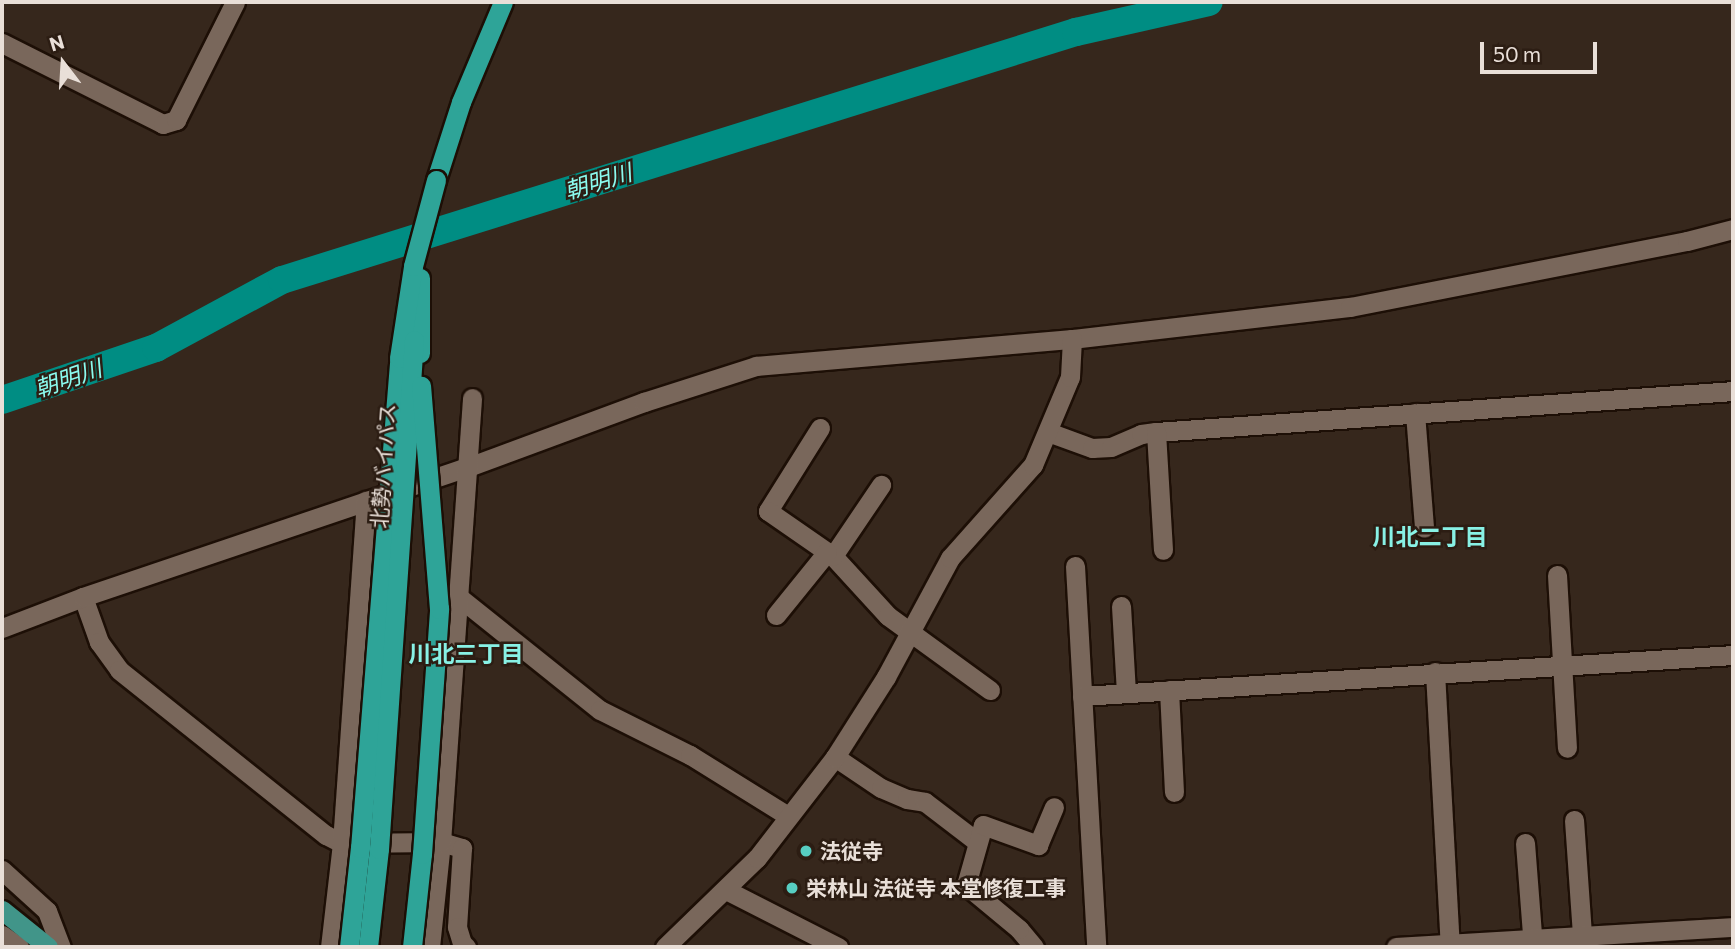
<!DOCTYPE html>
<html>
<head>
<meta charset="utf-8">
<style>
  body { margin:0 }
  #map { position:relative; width:1735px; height:949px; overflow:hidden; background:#36271c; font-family:Commissioner,"Noto Sans JP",sans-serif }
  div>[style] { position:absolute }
  .river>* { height:28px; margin:-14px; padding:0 14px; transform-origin:14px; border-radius:14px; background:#008d83 }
  .roads { filter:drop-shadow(2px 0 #1d0f06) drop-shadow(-2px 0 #1d0f06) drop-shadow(0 2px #1d0f06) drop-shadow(0 -2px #1d0f06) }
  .minor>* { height:19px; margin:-9.5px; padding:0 9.5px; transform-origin:9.5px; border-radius:9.5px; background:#79675b }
  .primary>* { height:19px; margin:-9.5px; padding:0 9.5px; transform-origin:9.5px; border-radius:9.5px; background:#419589 }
  .trunk>* { height:19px; margin:-9.5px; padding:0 9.5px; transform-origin:9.5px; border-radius:9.5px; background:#2ea498 }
  .bridges { filter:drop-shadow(2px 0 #1d0f06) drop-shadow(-2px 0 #1d0f06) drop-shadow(0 2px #1d0f06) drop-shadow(0 -2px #1d0f06) }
  .trunk-bridge>* { height:19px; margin:-9.5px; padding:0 9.5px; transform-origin:9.5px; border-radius:9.5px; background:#2ea498 }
  .dots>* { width:19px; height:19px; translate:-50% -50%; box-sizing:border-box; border:4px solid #2c1d13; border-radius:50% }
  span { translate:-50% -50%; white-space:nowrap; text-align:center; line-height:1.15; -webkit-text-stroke:5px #2c1d13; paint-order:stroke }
  .street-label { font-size:21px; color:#e9dfd8 }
  .poi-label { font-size:21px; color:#e9dfd8; font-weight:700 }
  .left { translate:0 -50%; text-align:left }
  .water-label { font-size:23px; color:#8bfbef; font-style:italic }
  .neighbourhood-label { font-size:23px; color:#88f1e5; font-weight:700 }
  .frame { position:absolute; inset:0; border:4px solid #e9dfd8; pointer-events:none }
  .north { position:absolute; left:28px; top:28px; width:70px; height:70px; -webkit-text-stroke:5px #2c1d13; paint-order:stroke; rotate:343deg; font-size:19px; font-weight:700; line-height:28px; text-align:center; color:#e9dfd8 }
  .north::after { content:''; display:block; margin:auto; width:24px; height:32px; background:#e9dfd8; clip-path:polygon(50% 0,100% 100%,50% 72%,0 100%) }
  .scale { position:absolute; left:1480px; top:42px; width:117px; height:32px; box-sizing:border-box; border:4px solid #e9dfd8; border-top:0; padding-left:9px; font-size:21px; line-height:24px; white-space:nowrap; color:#e9dfd8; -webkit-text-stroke:5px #2c1d13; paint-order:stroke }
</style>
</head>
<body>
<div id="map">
  <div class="river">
    <i style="left:2px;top:400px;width:163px;rotate:-18.7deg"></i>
    <i style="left:156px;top:348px;width:143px;rotate:-28.4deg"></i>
    <i style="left:282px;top:280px;width:832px;rotate:-17.35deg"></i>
    <i style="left:1076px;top:32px;width:136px;rotate:-12.7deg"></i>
  </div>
  <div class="roads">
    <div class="minor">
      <i style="left:2px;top:43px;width:180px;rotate:26.7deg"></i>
      <i style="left:163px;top:124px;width:14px;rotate:-17deg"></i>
      <i style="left:176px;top:120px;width:132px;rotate:-63.4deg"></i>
      <i style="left:1415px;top:413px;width:115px;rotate:85.5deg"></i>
      <i style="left:820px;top:428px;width:98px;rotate:122.1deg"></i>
      <i style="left:768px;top:511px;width:79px;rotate:34.7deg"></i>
      <i style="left:833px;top:556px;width:81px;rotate:47.5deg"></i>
      <i style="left:888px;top:616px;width:126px;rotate:36deg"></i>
      <i style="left:1048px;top:432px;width:47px;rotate:20deg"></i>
      <i style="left:1092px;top:448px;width:19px;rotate:-3deg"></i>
      <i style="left:1111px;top:447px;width:33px;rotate:-23deg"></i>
      <i style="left:1141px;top:434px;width:15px;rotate:-8deg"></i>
      <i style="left:1156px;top:432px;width:578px;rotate:-4.06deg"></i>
      <i style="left:1156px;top:432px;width:118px;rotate:86.6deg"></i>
      <i style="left:833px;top:556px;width:86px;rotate:-55.9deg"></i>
      <i style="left:1075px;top:566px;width:382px;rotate:86.8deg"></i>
      <i style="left:1557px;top:575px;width:173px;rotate:86.7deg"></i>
      <i style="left:83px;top:597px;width:48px;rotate:70.4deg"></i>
      <i style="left:99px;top:642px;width:34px;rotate:54deg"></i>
      <i style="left:119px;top:670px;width:265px;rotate:38.6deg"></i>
      <i style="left:326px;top:835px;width:18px;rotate:27deg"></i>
      <i style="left:342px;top:843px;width:99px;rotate:-0.6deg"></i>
      <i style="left:441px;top:842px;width:22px;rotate:16deg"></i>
      <i style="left:462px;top:848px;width:79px;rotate:93.6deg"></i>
      <i style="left:457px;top:927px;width:17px;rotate:73deg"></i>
      <i style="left:462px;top:943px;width:6px;rotate:45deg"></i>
      <i style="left:460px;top:598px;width:179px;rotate:38.7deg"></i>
      <i style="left:600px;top:710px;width:101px;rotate:26.6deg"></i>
      <i style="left:690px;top:755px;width:115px;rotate:31.9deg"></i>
      <i style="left:1121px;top:606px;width:87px;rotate:86.7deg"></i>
      <i style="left:776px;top:615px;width:81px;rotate:-51deg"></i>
      <i style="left:2px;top:628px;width:87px;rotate:-20.9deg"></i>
      <i style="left:83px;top:597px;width:406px;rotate:-18.7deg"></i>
      <i style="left:468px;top:467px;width:188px;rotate:-20.3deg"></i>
      <i style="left:644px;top:402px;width:118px;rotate:-17.8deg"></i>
      <i style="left:756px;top:366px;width:317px;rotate:-4.9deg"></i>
      <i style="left:1072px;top:339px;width:280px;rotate:-6.6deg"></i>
      <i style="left:1350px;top:307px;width:343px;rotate:-11.1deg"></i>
      <i style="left:1687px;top:241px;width:48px;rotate:-14.6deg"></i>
      <i style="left:1435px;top:672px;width:275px;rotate:86.9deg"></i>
      <i style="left:1169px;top:690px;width:102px;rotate:87.2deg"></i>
      <i style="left:1082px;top:696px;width:652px;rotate:-3.6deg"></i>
      <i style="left:835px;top:757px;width:55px;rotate:34deg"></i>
      <i style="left:881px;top:788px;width:28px;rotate:23deg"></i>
      <i style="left:907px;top:799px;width:18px;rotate:9deg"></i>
      <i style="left:925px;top:802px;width:64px;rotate:37.4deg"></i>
      <i style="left:1574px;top:820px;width:115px;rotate:86deg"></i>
      <i style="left:1525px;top:843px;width:104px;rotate:85.6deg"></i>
      <i style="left:2px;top:870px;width:61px;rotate:42.3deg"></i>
      <i style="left:47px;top:911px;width:39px;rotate:69deg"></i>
      <i style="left:726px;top:890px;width:126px;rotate:27deg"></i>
      <i style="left:2px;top:935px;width:21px;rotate:35deg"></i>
      <i style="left:330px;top:947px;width:105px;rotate:-83.4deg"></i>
      <i style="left:342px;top:843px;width:343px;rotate:-86deg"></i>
      <i style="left:430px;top:947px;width:106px;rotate:-84deg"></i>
      <i style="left:441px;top:842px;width:445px;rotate:-86deg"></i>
      <i style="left:665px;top:947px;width:128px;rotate:-44.1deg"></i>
      <i style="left:757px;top:858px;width:128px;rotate:-52.3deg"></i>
      <i style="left:835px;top:757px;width:95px;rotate:-57.5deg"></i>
      <i style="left:886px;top:677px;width:135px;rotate:-61.7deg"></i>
      <i style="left:950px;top:558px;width:125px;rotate:-48.3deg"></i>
      <i style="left:1033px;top:465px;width:95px;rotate:-67.2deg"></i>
      <i style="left:1070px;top:377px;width:38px;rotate:-87deg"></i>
      <i style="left:1034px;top:947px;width:23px;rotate:-130deg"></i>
      <i style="left:1019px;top:929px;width:69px;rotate:-140.3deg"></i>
      <i style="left:966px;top:885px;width:62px;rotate:-74.2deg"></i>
      <i style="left:983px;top:825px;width:59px;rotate:20deg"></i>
      <i style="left:1038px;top:845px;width:41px;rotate:-67.2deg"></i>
      <i style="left:1396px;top:947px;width:338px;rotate:-3.4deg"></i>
    </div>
    <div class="primary">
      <i style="left:2px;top:910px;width:59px;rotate:38.8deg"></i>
    </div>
    <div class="trunk">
      <i style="left:436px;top:180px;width:82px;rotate:-72.2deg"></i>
      <i style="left:461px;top:102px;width:108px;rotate:-67.2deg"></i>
    </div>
  </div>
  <div class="bridges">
    <div class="trunk-bridge">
      <i style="left:420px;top:278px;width:75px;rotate:90deg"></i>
      <i style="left:349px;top:947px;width:100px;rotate:-83.7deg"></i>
      <i style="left:360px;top:848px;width:492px;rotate:-85.4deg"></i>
      <i style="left:399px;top:358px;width:93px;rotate:-81.3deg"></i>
      <i style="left:413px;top:266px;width:89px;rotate:-75deg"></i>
      <i style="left:368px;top:947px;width:99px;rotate:-83.6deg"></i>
      <i style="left:379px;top:849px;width:510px;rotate:-86.07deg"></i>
      <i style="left:412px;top:947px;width:94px;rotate:-83.9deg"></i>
      <i style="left:422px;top:854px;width:246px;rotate:-86deg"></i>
      <i style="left:439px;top:609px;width:224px;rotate:-94.6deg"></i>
    </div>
  </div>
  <div class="dots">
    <i style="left:806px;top:851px;background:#57cec2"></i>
    <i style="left:792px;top:888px;background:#57cec2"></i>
  </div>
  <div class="street-label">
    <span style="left:383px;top:466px;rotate:-86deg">北勢バイパス</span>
  </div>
  <div class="poi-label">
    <span class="left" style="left:820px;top:851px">法従寺</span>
    <span class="left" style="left:806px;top:888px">栄林山 法従寺 本堂修復工事</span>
  </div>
  <div class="water-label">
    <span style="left:598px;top:181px;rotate:-17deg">朝明川</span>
    <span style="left:68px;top:378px;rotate:-19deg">朝明川</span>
  </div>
  <div class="neighbourhood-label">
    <span style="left:1430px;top:536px">川北二丁目</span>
    <span style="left:466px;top:653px">川北三丁目</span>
  </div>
  <div class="frame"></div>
  <div class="north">N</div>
  <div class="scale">50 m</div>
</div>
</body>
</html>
